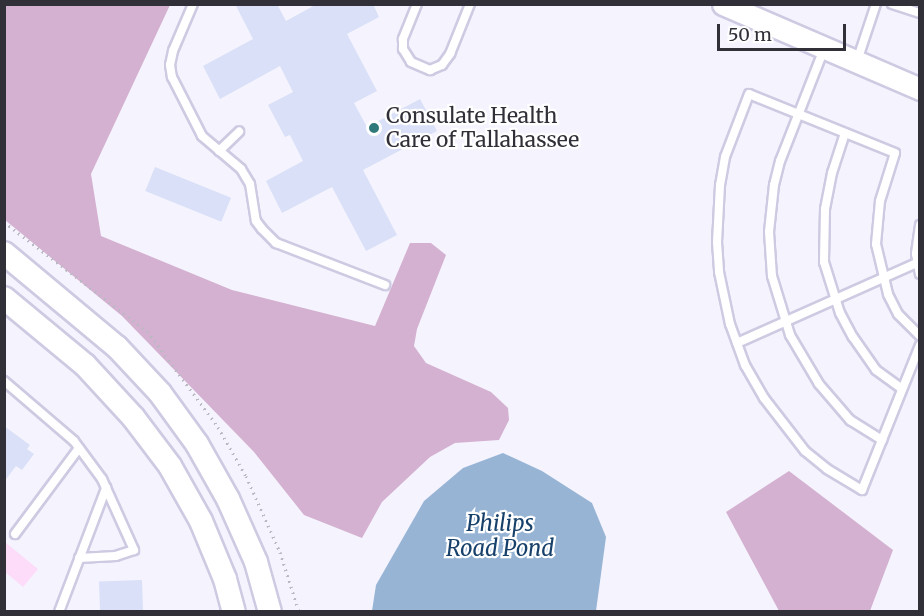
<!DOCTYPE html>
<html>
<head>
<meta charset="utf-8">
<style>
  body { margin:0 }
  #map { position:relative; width:924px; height:616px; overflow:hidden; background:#f5f4fe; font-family:Merriweather,serif }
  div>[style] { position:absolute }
  .green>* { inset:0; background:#fddcfa }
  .forest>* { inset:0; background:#d4b1d1 }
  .water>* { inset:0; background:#97b4d5 }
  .building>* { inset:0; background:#d9e0f7; transform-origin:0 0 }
  .path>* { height:3px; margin-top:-1.5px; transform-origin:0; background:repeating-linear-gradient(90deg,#bab9c3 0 1.5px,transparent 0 6px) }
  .roads { filter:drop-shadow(2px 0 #cdcae2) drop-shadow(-2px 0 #cdcae2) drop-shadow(0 2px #cdcae2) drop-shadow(0 -2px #cdcae2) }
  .service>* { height:8px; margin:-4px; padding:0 4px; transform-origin:4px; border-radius:4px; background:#fff }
  .tertiary>* { height:21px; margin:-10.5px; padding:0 10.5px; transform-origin:10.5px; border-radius:10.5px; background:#fff }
  .secondary>* { height:22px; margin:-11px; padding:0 11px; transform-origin:11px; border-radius:11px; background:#fff }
  .dots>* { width:16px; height:16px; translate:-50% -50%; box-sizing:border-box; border:3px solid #fff; border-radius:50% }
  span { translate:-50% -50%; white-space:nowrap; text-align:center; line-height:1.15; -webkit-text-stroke:4.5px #fff; paint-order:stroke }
  .poi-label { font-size:21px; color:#313039 }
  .left { translate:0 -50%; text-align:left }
  .water-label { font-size:22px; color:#17406b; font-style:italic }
  .frame { position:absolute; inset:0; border:6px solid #313039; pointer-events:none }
  .scale { position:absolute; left:717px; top:24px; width:129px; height:27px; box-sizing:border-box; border:3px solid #313039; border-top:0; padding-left:8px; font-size:18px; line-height:21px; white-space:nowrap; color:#313039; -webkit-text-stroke:4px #fff; paint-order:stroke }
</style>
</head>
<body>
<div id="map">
  <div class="green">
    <i style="clip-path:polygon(5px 542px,38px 569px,23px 587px,5px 572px)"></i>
  </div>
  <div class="forest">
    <i style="clip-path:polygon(4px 5px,170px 5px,91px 174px,101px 236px,232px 290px,375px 326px,410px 243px,431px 243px,446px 255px,417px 329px,414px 346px,426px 363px,491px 392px,508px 408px,509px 420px,499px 440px,455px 443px,430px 457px,382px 502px,362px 538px,304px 515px,254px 452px,122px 316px,5px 220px)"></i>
    <i style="clip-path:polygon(789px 471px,893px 550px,870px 611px,779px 611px,726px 512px)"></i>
  </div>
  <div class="water">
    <i style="clip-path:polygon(503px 453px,542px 471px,592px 503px,606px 537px,596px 611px,372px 611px,376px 585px,424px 501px,463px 468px)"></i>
  </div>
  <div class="building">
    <i style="clip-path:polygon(235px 4px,277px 4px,286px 21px,317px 4px,373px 4px,379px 17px,347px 34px,377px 91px,354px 103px,367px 127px,420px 99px,437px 131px,363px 170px,397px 235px,366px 251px,332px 187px,282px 213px,266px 181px,303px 161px,290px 135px,285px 137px,268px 105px,293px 92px,280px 66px,220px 99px,203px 66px,253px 39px)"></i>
    <i style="left:155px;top:167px;width:82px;height:26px;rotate:22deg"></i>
    <i style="clip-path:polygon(4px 426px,30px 445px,27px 449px,34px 454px,22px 470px,16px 466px,4px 482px)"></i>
    <i style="left:142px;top:580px;width:32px;height:43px;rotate:88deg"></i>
  </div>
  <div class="path">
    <i style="left:4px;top:222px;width:180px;rotate:37.3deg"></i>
    <i style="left:147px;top:331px;width:119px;rotate:53.5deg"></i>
    <i style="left:218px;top:427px;width:56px;rotate:60.3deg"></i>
    <i style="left:246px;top:476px;width:83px;rotate:65.9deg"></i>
    <i style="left:280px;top:552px;width:63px;rotate:72.4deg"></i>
  </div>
  <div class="roads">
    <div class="service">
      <i style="left:193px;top:4px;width:51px;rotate:113.1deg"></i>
      <i style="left:173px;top:51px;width:14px;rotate:102deg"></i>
      <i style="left:170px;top:65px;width:12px;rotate:81deg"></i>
      <i style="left:172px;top:77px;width:66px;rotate:63deg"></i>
      <i style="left:202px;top:136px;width:51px;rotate:40.2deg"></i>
      <i style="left:241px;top:169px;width:17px;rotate:59deg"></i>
      <i style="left:250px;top:184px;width:37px;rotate:81deg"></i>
      <i style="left:256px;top:221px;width:10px;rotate:53deg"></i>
      <i style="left:262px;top:229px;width:20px;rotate:45deg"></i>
      <i style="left:276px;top:243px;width:117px;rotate:21.1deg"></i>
      <i style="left:417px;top:4px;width:38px;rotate:112deg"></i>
      <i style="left:403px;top:39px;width:10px;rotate:90deg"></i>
      <i style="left:403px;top:49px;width:15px;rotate:58deg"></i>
      <i style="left:411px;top:62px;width:21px;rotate:23deg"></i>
      <i style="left:430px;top:70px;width:13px;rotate:-23deg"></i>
      <i style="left:442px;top:65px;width:14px;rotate:-54deg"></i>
      <i style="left:450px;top:54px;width:54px;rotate:-68.2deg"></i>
      <i style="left:892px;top:4px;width:29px;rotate:18deg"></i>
      <i style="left:824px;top:49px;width:120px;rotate:111.4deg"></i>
      <i style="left:780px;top:161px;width:25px;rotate:104deg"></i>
      <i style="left:774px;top:185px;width:47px;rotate:96.1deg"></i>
      <i style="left:769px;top:232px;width:44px;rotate:86.1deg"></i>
      <i style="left:772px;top:276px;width:62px;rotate:73deg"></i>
      <i style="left:790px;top:335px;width:57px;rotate:59.4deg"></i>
      <i style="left:819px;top:384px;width:48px;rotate:49.3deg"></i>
      <i style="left:850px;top:420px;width:38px;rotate:32deg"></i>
      <i style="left:857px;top:61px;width:60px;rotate:-71.6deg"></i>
      <i style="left:845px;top:133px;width:42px;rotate:108deg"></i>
      <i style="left:832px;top:173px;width:37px;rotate:101deg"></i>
      <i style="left:825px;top:209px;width:53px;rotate:91.1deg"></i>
      <i style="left:824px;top:262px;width:53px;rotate:72.6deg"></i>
      <i style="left:840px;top:313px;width:27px;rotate:62deg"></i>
      <i style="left:853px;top:337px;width:40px;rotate:55.1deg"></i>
      <i style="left:876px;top:370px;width:32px;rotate:36deg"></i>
      <i style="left:219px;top:151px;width:28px;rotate:-44deg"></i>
      <i style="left:920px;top:225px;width:29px;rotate:98deg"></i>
      <i style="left:916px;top:254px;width:20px;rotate:79deg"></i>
      <i style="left:920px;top:336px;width:31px;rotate:-135deg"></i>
      <i style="left:898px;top:314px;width:22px;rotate:-117deg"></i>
      <i style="left:888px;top:294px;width:51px;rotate:-103.5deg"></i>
      <i style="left:876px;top:244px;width:43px;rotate:-84.7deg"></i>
      <i style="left:880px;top:201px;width:50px;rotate:-72.6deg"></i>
      <i style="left:895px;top:153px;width:157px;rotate:-158deg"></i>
      <i style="left:749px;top:94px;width:67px;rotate:110.9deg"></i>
      <i style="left:725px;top:157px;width:28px;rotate:100deg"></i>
      <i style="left:720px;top:185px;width:57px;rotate:93deg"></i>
      <i style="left:717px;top:242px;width:30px;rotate:86deg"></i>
      <i style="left:719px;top:272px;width:53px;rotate:78.1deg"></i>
      <i style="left:730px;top:324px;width:44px;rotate:69.9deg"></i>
      <i style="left:745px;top:365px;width:38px;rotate:60deg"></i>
      <i style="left:764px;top:398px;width:67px;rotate:52.3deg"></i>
      <i style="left:805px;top:451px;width:28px;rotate:39deg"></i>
      <i style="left:827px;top:469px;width:41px;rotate:31deg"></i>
      <i style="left:862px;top:490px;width:156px;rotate:-68.2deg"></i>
      <i style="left:737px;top:343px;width:197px;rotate:-24deg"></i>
      <i style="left:4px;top:381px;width:92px;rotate:40.6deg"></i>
      <i style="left:74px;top:441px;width:47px;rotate:53.6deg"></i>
      <i style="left:102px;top:479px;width:78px;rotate:65.7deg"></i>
      <i style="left:134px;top:550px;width:19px;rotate:162deg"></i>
      <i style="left:116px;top:556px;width:37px;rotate:177deg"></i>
      <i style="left:15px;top:534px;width:107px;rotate:-53.3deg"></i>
      <i style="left:59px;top:612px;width:133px;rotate:-69.2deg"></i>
    </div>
    <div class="tertiary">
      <i style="left:723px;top:4px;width:215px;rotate:23.3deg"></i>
    </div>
    <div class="secondary">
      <i style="left:4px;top:253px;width:147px;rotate:39.8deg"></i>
      <i style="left:117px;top:347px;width:63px;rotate:46.9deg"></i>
      <i style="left:160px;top:393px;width:63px;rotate:54deg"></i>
      <i style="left:197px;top:444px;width:63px;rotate:60.6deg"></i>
      <i style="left:228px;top:499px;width:69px;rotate:66deg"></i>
      <i style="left:256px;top:562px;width:52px;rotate:74.4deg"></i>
      <i style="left:4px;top:298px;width:105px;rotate:39.6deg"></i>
      <i style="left:85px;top:365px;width:71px;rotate:47.3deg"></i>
      <i style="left:133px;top:417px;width:61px;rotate:52.9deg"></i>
      <i style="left:170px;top:466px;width:63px;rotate:60.6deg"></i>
      <i style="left:201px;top:521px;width:63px;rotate:67.5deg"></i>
      <i style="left:225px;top:579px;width:34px;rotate:75deg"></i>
    </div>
  </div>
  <div class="dots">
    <i style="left:374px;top:128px;background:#2f797a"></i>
  </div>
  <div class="poi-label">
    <span class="left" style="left:386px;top:128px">Consulate Health<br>Care of Tallahassee</span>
  </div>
  <div class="water-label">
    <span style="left:500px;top:536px">Philips<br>Road Pond</span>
  </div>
  <div class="frame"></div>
  <div class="scale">50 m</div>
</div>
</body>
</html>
